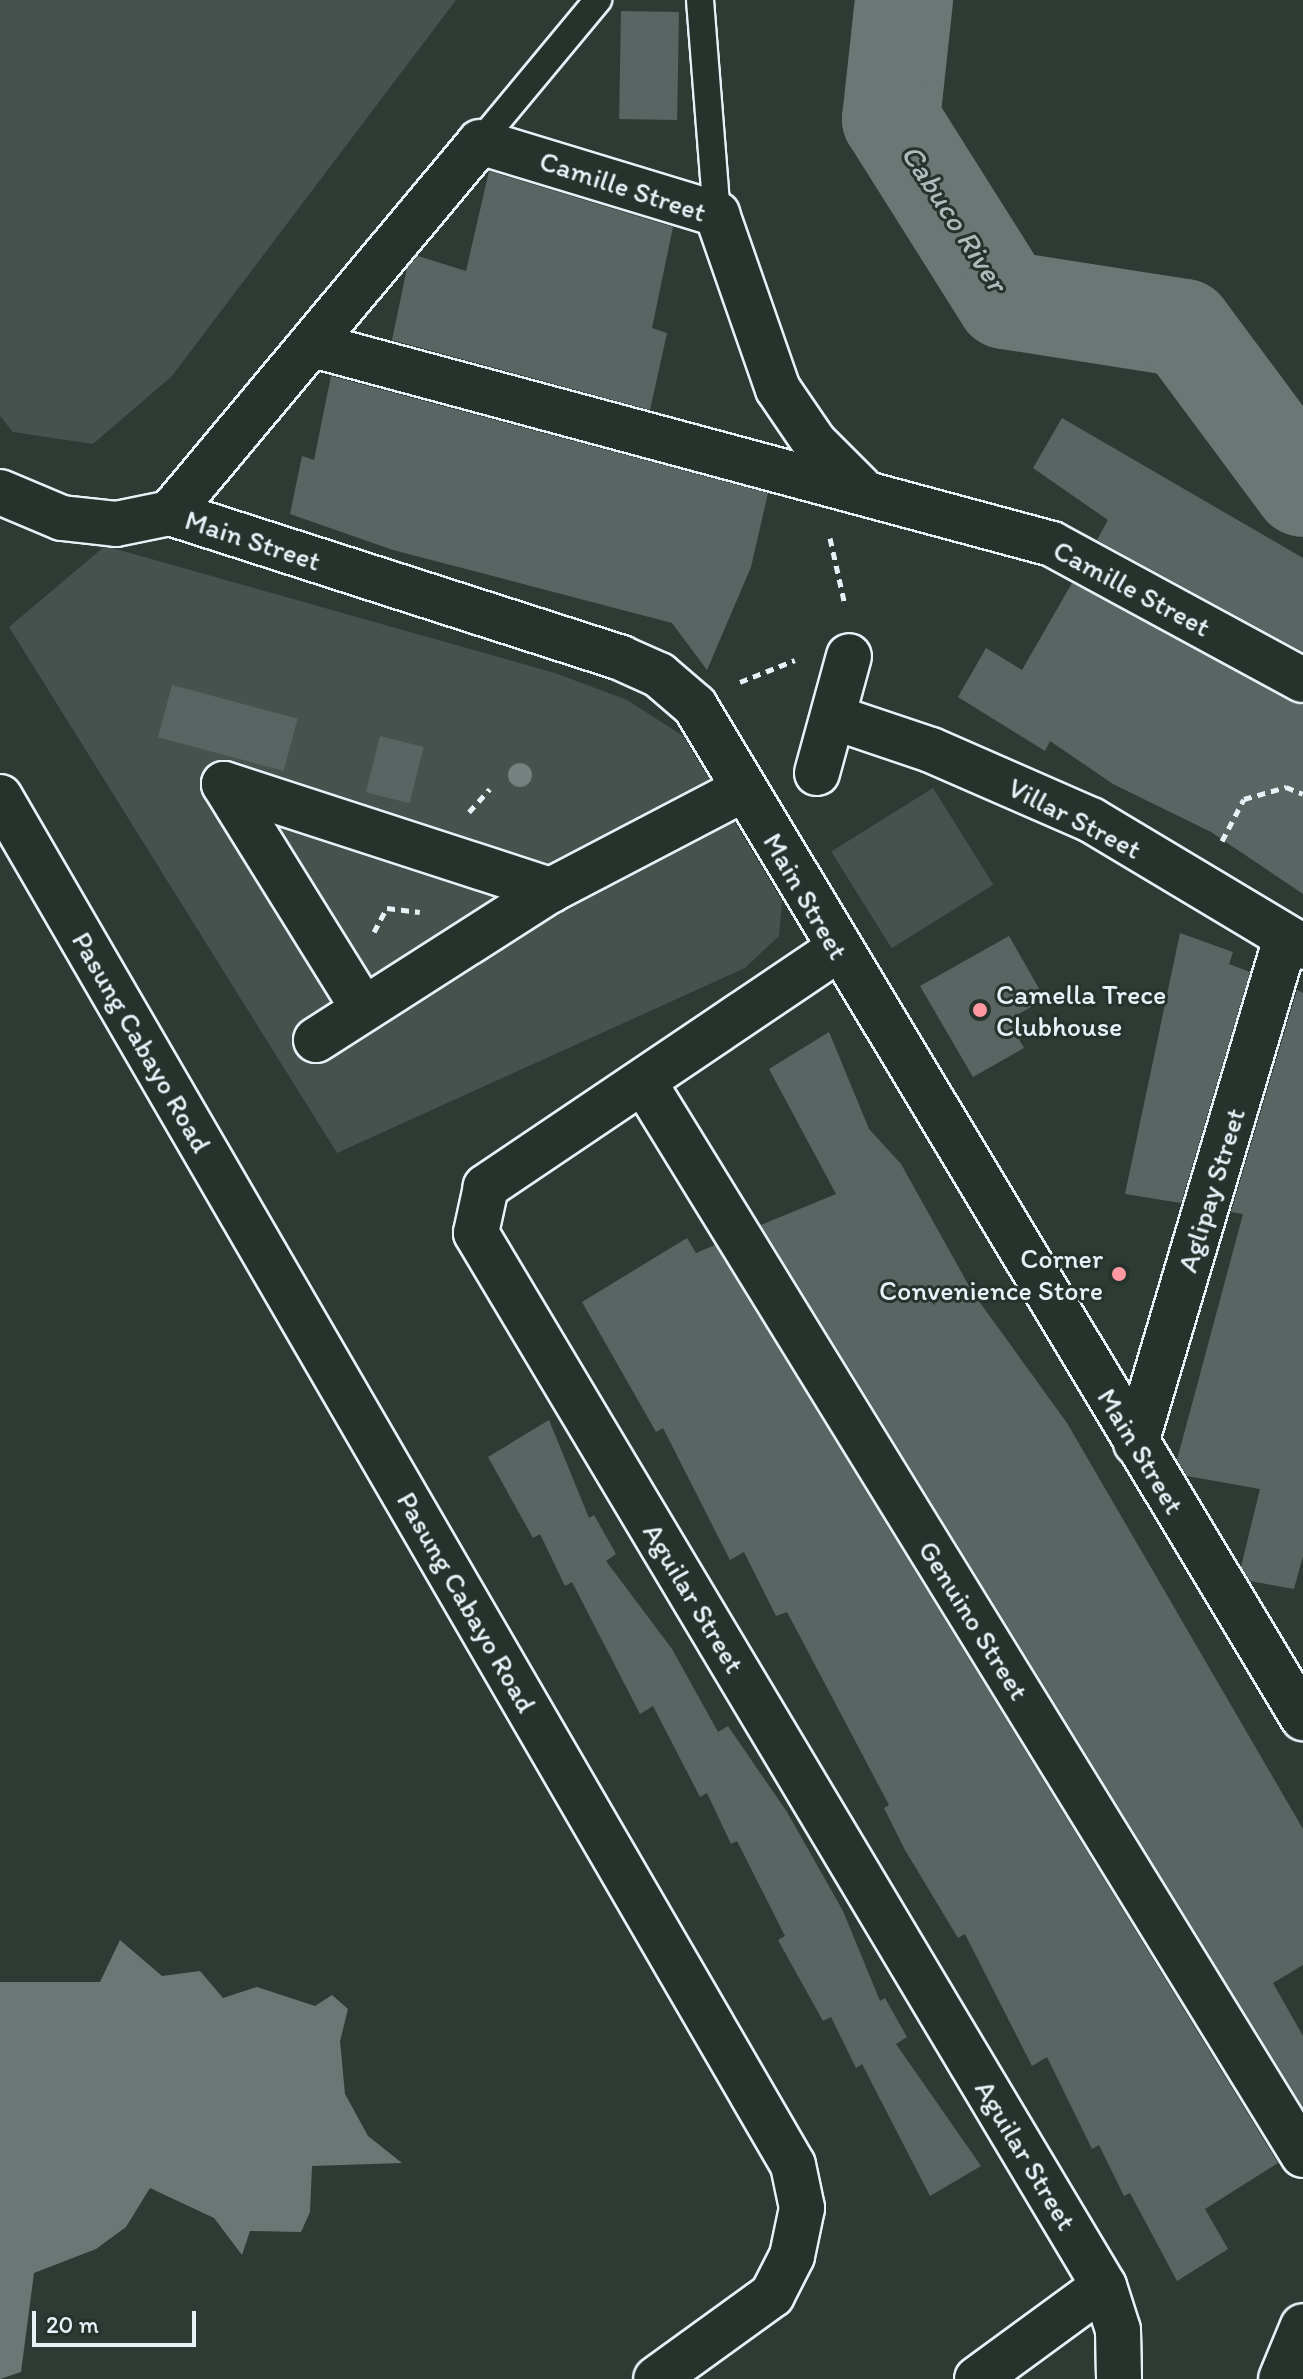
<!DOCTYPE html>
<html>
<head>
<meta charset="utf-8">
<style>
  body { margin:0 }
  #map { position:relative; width:1303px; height:2379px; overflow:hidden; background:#2e3b35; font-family:Itim,sans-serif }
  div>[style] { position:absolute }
  .green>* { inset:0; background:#45524e; transform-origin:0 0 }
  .water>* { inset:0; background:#6b7775 }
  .river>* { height:98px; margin:-49px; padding:0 49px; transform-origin:49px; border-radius:49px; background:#6b7775 }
  .building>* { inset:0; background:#596563; transform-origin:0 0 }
  .path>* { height:5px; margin-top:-2.5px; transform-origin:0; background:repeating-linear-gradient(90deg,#e8f1f8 0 8px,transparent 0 14px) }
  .roads { filter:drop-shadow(2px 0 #e8f1f8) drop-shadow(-2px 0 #e8f1f8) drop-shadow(0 2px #e8f1f8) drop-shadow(0 -2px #e8f1f8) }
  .lane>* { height:26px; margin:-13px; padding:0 13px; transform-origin:13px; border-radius:13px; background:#26332d }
  .street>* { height:44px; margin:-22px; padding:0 22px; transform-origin:22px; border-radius:22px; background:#26332d }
  .secondary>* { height:44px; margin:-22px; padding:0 22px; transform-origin:22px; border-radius:22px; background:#26332d }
  .trees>* { width:24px; height:24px; margin:-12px; border-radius:50%; background:#75807f }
  .dots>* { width:22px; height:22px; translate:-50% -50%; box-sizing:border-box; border:4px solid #26332d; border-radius:50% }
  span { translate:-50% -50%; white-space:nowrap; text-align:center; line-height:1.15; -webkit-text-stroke:6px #26332d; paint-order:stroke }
  .street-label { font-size:28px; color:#e8f1f8 }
  .poi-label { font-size:28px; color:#e8f1f8 }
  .left { translate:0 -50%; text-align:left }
  .right { translate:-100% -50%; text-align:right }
  .water-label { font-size:30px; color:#b0babd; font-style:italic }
  .scale { position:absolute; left:32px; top:2311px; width:164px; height:36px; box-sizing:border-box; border:4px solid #e8f1f8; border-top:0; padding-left:10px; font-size:24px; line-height:28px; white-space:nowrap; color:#e8f1f8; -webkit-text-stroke:6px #26332d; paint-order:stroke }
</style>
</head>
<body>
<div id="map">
  <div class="green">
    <i style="clip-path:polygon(0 0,456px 0,172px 376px,93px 444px,13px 432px,0 416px)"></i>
    <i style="clip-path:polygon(105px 546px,555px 673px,627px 700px,683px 736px,782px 901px,779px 936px,745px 968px,337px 1153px,9px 627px)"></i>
    <i style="left:933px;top:788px;width:114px;height:120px;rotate:58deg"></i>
  </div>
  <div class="water">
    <i style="clip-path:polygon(120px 1940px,162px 1976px,200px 1971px,223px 1998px,257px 1987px,315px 2006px,332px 1995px,348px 2009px,340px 2041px,345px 2094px,368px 2136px,402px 2163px,312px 2166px,310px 2212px,301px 2232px,250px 2231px,242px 2255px,214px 2218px,150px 2188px,126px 2227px,96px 2249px,34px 2273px,21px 2372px,0 2379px,0 1982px,100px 1982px)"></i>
  </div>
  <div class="river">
    <i style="left:904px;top:0;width:120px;rotate:96.2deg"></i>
    <i style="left:891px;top:119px;width:214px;rotate:57.8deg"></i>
    <i style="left:1005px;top:300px;width:181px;rotate:8.9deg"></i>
    <i style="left:1184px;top:328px;width:199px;rotate:53.4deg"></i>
  </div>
  <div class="building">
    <i style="left:621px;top:11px;width:58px;height:108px;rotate:1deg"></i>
    <i style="clip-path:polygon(489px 171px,673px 227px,652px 328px,667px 333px,650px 410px,392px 340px,407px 268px,418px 256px,466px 271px)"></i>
    <i style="clip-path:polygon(331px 376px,768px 493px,751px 567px,707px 670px,672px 623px,393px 550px,290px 514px,302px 456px,314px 460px)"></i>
    <i style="clip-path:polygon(1062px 418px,1303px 558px,1303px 652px,1097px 540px,1108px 520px,1033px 468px)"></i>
    <i style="clip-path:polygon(1072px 583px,1303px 705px,1303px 894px,1211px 832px,1113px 784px,1050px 741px,1045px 751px,958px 697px,986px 648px,1022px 670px)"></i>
    <i style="left:172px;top:685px;width:130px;height:54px;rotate:15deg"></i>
    <i style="left:380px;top:736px;width:45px;height:58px;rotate:14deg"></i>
    <i style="clip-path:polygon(1180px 933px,1233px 952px,1229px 964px,1250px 972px,1181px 1203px,1125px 1194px)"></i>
    <i style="clip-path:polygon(1009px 936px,1045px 999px,1008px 1020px,1024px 1048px,973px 1077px,920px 986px)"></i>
    <i style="clip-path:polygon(1297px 990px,1303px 993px,1303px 1556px,1294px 1589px,1250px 1581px,1241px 1567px,1260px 1489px,1187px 1476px,1177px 1460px,1243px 1214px,1231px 1212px)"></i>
    <i style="clip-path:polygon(829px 1032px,869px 1129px,901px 1164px,973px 1293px,1067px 1423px,1303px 1829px,1303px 1965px,1273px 1983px,1303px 2036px,1303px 2107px,761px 1225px,836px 1194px,769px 1069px)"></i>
    <i style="clip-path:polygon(687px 1238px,696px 1253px,715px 1245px,1278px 2163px,1205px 2209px,1228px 2249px,1177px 2281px,1130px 2193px,1124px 2196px,1099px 2145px,1092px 2149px,1047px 2057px,1032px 2066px,965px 1934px,958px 1938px,905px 1850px,884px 1808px,889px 1805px,787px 1612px,776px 1616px,744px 1552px,730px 1560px,663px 1428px,656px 1432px,582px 1302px)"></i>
    <i style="clip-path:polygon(549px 1420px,589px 1518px,594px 1515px,616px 1554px,606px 1561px,672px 1649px,718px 1732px,728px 1726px,787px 1812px,843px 1911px,880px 2001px,885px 1998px,907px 2037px,896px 2044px,981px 2166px,930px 2196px,862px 2064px,856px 2068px,831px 2017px,823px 2021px,778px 1940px,785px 1936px,737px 1841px,731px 1844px,707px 1793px,700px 1797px,653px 1706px,640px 1714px,572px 1582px,565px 1586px,540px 1534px,533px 1538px,488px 1457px)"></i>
  </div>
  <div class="path">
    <i style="left:830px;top:538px;width:69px;rotate:77.4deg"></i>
    <i style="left:740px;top:682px;width:59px;rotate:-21.8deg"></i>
    <i style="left:469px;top:812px;width:31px;rotate:-48deg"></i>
    <i style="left:1222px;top:841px;width:47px;rotate:-62.4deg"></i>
    <i style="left:1244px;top:799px;width:44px;rotate:-15.9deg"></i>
    <i style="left:1286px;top:787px;width:18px;rotate:22deg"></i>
    <i style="left:374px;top:932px;width:27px;rotate:-62deg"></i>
    <i style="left:387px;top:908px;width:33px;rotate:7deg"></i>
  </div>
  <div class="roads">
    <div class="lane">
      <i style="left:700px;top:0;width:215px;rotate:85.5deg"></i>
      <i style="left:480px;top:142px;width:185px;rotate:-50.3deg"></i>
    </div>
    <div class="street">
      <i style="left:313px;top:345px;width:765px;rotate:15.07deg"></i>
      <i style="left:1052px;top:544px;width:285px;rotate:28.5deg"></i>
      <i style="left:170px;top:513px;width:483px;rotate:-50.1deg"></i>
      <i style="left:480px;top:142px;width:248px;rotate:16.9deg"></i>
      <i style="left:717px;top:214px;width:185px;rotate:70.8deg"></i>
      <i style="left:778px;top:389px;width:64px;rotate:55.8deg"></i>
      <i style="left:814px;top:442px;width:64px;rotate:45deg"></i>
      <i style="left:833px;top:717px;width:103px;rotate:18.6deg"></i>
      <i style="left:931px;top:750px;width:175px;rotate:23.6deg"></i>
      <i style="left:1091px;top:820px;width:247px;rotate:30.9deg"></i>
      <i style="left:817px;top:773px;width:121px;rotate:-74.7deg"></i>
      <i style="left:0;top:797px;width:1581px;rotate:59.9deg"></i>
      <i style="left:793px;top:2165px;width:44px;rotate:78.2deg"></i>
      <i style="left:802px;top:2208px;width:49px;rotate:101.8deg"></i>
      <i style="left:792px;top:2256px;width:44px;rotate:117.1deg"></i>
      <i style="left:772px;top:2295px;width:143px;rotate:144.1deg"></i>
      <i style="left:837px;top:950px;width:424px;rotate:146deg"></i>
      <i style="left:486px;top:1187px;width:47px;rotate:102.3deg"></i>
      <i style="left:476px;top:1233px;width:1226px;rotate:59.19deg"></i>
      <i style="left:1104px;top:2286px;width:46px;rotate:72.3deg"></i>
      <i style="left:1118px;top:2330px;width:49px;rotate:88.8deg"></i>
      <i style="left:361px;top:1005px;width:260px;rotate:-121.8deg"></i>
      <i style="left:224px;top:784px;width:344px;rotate:18deg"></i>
      <i style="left:316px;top:1040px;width:279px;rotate:-32.6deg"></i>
      <i style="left:551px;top:890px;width:218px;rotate:-27.6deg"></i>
      <i style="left:645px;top:1084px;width:1257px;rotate:58.43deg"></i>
      <i style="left:1136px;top:1443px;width:527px;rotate:-73.46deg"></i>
      <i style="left:977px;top:2379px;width:157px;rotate:-36.2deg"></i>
    </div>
    <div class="secondary">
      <i style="left:0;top:492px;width:67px;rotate:22.8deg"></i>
      <i style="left:62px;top:518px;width:54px;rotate:6.3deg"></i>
      <i style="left:116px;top:524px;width:55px;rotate:-11.5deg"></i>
      <i style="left:170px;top:513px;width:474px;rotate:17.8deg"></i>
      <i style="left:621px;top:658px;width:42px;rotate:24.1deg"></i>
      <i style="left:659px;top:675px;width:48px;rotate:40.7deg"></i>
      <i style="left:695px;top:706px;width:1181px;rotate:59deg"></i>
      <i style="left:1281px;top:2379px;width:57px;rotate:-67.5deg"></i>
    </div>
  </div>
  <div class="trees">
    <i style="left:520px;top:775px"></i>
  </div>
  <div class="dots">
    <i style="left:980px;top:1010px;background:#ff9aa2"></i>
    <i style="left:1119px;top:1274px;background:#ff9aa2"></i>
  </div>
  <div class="street-label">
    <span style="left:623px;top:186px;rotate:18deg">Camille Street</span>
    <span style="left:253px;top:540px;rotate:18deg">Main Street</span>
    <span style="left:1132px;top:588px;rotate:28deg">Camille Street</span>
    <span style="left:1075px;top:818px;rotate:27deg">Villar Street</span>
    <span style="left:806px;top:896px;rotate:60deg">Main Street</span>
    <span style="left:142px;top:1042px;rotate:60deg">Pasung Cabayo Road</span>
    <span style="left:1211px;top:1190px;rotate:-73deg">Aglipay Street</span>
    <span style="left:1141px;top:1451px;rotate:59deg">Main Street</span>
    <span style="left:694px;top:1598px;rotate:59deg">Aguilar Street</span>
    <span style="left:467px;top:1602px;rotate:60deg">Pasung Cabayo Road</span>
    <span style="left:974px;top:1620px;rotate:58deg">Genuino Street</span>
    <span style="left:1026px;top:2155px;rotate:59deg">Aguilar Street</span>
  </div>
  <div class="poi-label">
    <span class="left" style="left:996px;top:1010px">Camella Trece<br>Clubhouse</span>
    <span class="right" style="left:1103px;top:1274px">Corner<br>Convenience Store</span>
  </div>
  <div class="water-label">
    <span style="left:954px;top:218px;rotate:57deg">Cabuco River</span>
  </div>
  <div class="scale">20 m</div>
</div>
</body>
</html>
